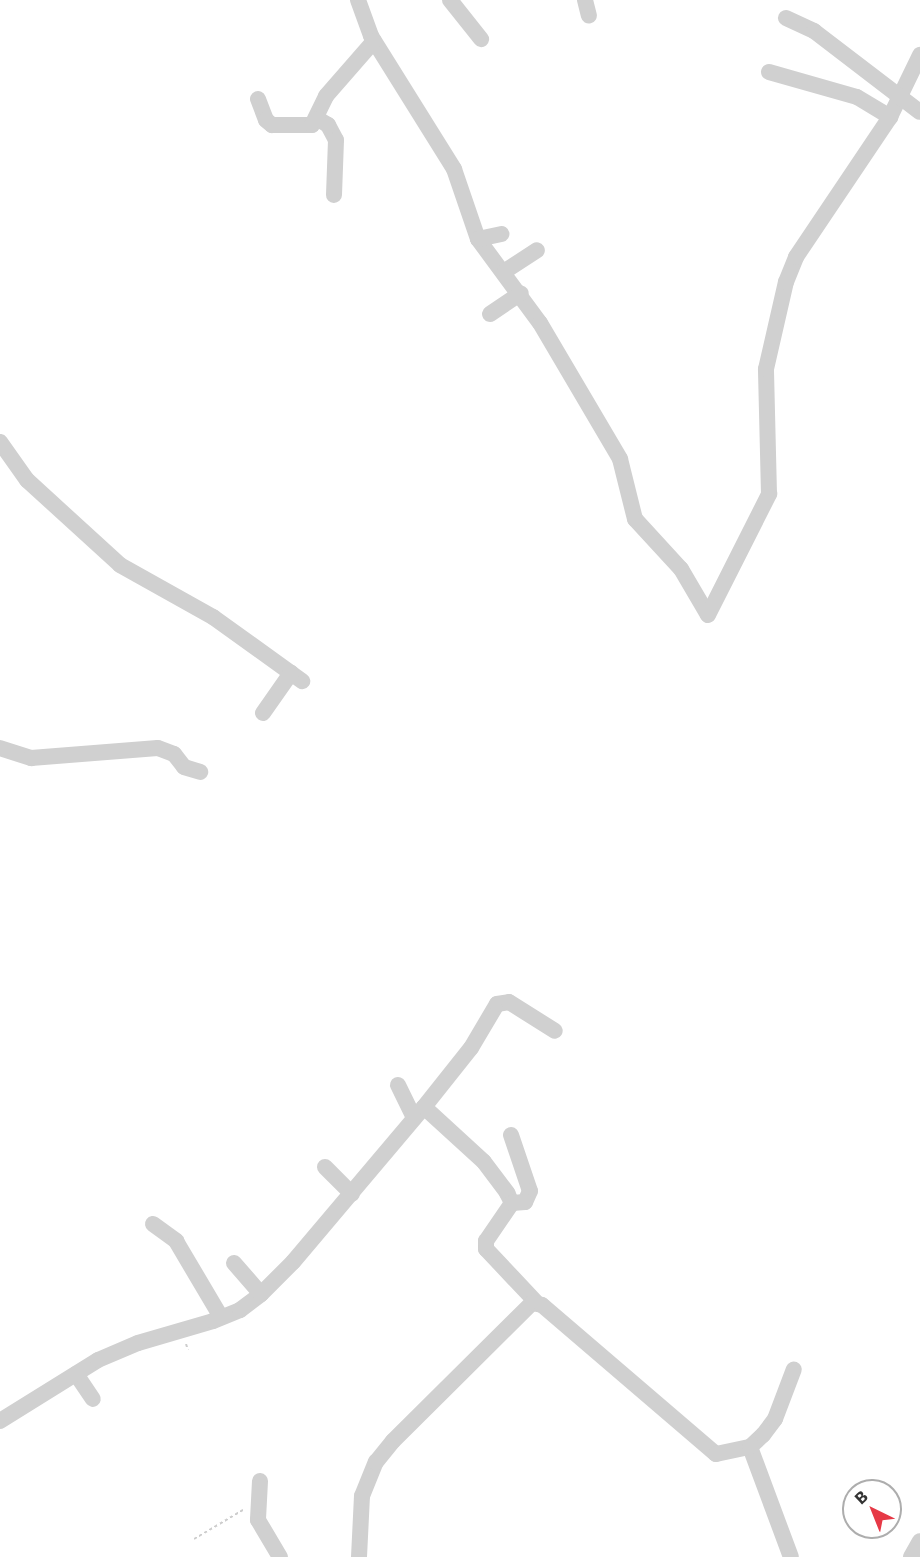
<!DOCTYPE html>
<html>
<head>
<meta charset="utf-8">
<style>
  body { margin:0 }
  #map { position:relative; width:920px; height:1557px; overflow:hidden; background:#fff; font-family:Commissioner,sans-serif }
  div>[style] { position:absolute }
  .path>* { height:2px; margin-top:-1px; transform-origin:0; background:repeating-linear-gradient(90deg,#cdcdcd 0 3px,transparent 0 6px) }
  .minor>* { height:16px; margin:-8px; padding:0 8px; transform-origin:8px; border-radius:8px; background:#d0d0d0 }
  span { translate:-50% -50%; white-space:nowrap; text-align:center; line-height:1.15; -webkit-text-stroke:6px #fff; paint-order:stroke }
  .north { position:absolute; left:842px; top:1479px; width:60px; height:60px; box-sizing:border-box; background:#fff; border:2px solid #adadad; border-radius:50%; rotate:317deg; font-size:16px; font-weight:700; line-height:24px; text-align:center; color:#333 }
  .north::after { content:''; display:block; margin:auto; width:21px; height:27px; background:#e63946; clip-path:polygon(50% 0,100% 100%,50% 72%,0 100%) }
</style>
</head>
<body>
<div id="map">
  <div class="path">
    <i style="left:186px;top:1344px;width:6px;rotate:72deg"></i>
    <i style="left:194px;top:1539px;width:57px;rotate:-30.6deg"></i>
  </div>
  <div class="minor">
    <i style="left:358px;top:0;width:38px;rotate:70deg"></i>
    <i style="left:371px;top:36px;width:157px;rotate:58deg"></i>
    <i style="left:454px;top:169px;width:74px;rotate:71.1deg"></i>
    <i style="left:478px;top:239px;width:104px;rotate:53.6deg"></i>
    <i style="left:540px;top:323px;width:158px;rotate:59.5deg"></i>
    <i style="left:620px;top:459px;width:62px;rotate:76deg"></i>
    <i style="left:635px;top:519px;width:68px;rotate:47.4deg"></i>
    <i style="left:681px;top:569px;width:53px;rotate:59.6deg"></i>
    <i style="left:708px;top:615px;width:136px;rotate:-63.2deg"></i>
    <i style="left:769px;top:494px;width:125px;rotate:-91.4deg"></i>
    <i style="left:766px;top:369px;width:89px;rotate:-77.1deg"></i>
    <i style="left:786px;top:282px;width:27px;rotate:-68deg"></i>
    <i style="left:796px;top:257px;width:169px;rotate:-56.1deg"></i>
    <i style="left:890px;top:117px;width:69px;rotate:-64.2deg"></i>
    <i style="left:450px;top:0;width:50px;rotate:51.5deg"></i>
    <i style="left:585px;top:0;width:16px;rotate:76deg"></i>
    <i style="left:786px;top:18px;width:31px;rotate:25deg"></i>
    <i style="left:814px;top:31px;width:133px;rotate:37.4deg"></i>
    <i style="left:769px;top:72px;width:91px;rotate:15.9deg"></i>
    <i style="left:857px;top:97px;width:39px;rotate:31deg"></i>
    <i style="left:258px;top:99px;width:22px;rotate:69deg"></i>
    <i style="left:266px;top:120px;width:8px;rotate:40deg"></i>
    <i style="left:272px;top:125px;width:40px"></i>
    <i style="left:312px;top:125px;width:32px;rotate:-64deg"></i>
    <i style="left:326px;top:96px;width:73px;rotate:-48.9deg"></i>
    <i style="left:318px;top:119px;width:12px;rotate:31deg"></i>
    <i style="left:328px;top:125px;width:17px;rotate:62deg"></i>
    <i style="left:336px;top:140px;width:55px;rotate:92.1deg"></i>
    <i style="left:478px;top:239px;width:24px;rotate:-12deg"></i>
    <i style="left:505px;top:271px;width:38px;rotate:-33deg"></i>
    <i style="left:490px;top:314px;width:37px;rotate:-34deg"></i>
    <i style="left:0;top:442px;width:47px;rotate:54.6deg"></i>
    <i style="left:27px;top:480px;width:126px;rotate:42.4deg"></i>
    <i style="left:120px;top:565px;width:107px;rotate:29.2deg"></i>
    <i style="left:213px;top:617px;width:110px;rotate:35.7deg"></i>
    <i style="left:263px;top:713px;width:49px;rotate:-55deg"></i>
    <i style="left:0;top:748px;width:33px;rotate:18deg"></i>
    <i style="left:31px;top:758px;width:127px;rotate:-4.5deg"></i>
    <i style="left:158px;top:748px;width:17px;rotate:21deg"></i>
    <i style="left:174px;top:754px;width:16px;rotate:52deg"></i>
    <i style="left:184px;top:767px;width:17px;rotate:17deg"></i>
    <i style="left:398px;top:1085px;width:37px;rotate:64deg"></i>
    <i style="left:424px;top:1107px;width:81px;rotate:42.5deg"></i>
    <i style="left:484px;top:1162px;width:39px;rotate:53deg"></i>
    <i style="left:507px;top:1193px;width:11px;rotate:63deg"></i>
    <i style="left:512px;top:1203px;width:46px;rotate:124.4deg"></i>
    <i style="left:486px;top:1241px;width:8px;rotate:90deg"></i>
    <i style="left:486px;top:1249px;width:73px;rotate:46.7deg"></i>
    <i style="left:511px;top:1135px;width:59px;rotate:71.3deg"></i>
    <i style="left:530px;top:1191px;width:12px;rotate:114deg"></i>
    <i style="left:525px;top:1202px;width:13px;rotate:176deg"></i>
    <i style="left:325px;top:1167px;width:38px;rotate:45deg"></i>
    <i style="left:153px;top:1224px;width:29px;rotate:36deg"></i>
    <i style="left:176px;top:1241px;width:88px;rotate:59.4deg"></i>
    <i style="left:234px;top:1263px;width:41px;rotate:48.9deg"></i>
    <i style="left:76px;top:1374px;width:30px;rotate:56deg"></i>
    <i style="left:0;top:1421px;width:115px;rotate:-31.9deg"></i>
    <i style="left:98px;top:1360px;width:43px;rotate:-23deg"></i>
    <i style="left:138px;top:1343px;width:78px;rotate:-16.3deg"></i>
    <i style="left:213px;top:1321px;width:29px;rotate:-22deg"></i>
    <i style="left:240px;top:1310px;width:26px;rotate:-37deg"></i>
    <i style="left:261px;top:1294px;width:45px;rotate:-45deg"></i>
    <i style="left:293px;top:1262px;width:203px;rotate:-49.8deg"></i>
    <i style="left:424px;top:1107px;width:75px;rotate:-51.5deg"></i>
    <i style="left:471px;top:1048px;width:51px;rotate:-59.4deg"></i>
    <i style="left:497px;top:1004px;width:12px;rotate:-9deg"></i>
    <i style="left:509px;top:1002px;width:54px;rotate:32.2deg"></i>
    <i style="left:750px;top:1447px;width:117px;rotate:69.6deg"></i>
    <i style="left:260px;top:1481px;width:39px;rotate:93deg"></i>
    <i style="left:258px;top:1520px;width:43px;rotate:59.3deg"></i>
    <i style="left:359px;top:1557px;width:61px;rotate:-87.2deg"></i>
    <i style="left:362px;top:1496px;width:37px;rotate:-68deg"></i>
    <i style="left:376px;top:1462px;width:27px;rotate:-51deg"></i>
    <i style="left:393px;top:1441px;width:196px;rotate:-44.8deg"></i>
    <i style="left:532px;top:1303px;width:10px;rotate:11deg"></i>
    <i style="left:542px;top:1305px;width:229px;rotate:40.6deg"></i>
    <i style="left:716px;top:1454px;width:35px;rotate:-12deg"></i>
    <i style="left:750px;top:1447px;width:18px;rotate:-43deg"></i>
    <i style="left:763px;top:1435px;width:20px;rotate:-53deg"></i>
    <i style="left:775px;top:1419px;width:53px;rotate:-69.2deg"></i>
    <i style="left:911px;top:1557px;width:18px;rotate:-61deg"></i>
  </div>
  <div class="north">B</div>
</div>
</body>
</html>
